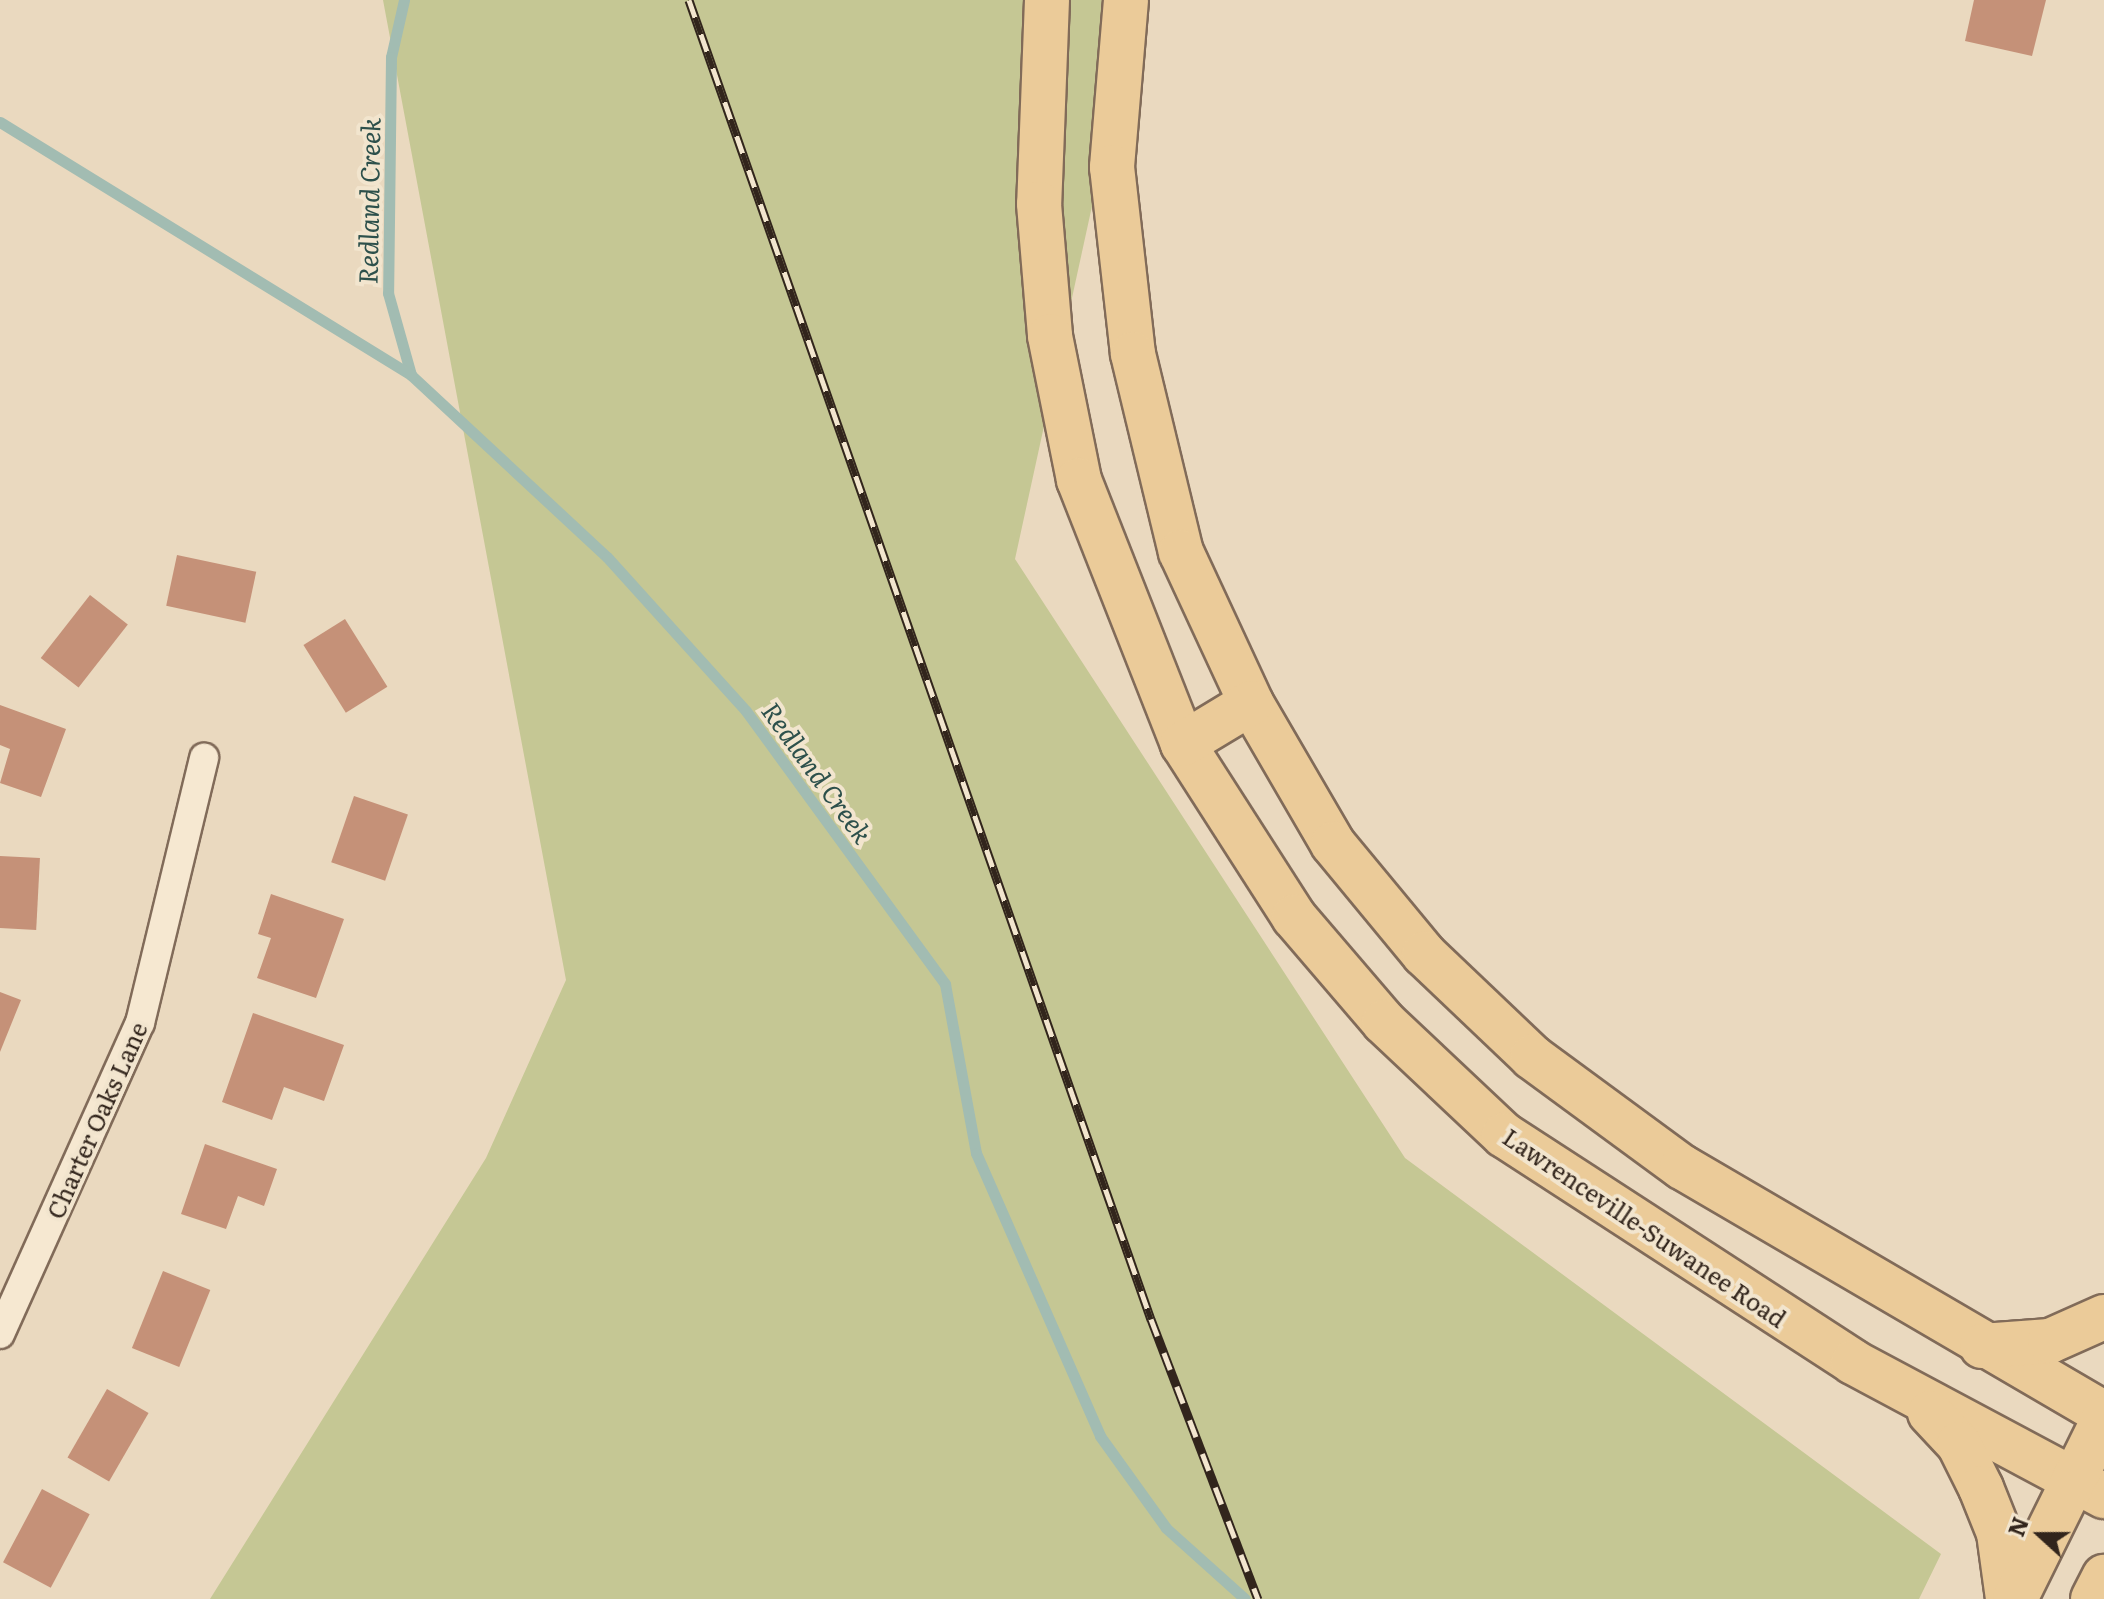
<!DOCTYPE html>
<html>
<head>
<meta charset="utf-8">
<style>
  body { margin:0 }
  #map { position:relative; width:2104px; height:1599px; overflow:hidden; background:#ead9bf; font-family:Literata,serif }
  div>[style] { position:absolute }
  .green>* { inset:0; background:#c5c794 }
  .stream>* { height:11px; margin:-5.5px; padding:0 5.5px; transform-origin:5.5px; border-radius:5.5px; background:#a2bcb2 }
  .building>* { inset:0; background:#c59178; transform-origin:0 0 }
  .roads { filter:drop-shadow(2px 0 #816b59) drop-shadow(-2px 0 #816b59) drop-shadow(0 2px #816b59) drop-shadow(0 -2px #816b59) }
  .minor>* { height:28px; margin:-14px; padding:0 14px; transform-origin:14px; border-radius:14px; background:#f6e8d1 }
  .primary>* { height:44px; margin:-22px; padding:0 22px; transform-origin:22px; border-radius:22px; background:#ebcb99 }
  .rail>* { height:9px; margin-top:-4.5px; transform-origin:0; background:repeating-linear-gradient(90deg,#f2e5ce 0 18px,#32251c 0 36px); box-sizing:border-box; border-block:2px solid #32251c }
  span { translate:-50% -50%; white-space:nowrap; text-align:center; line-height:1.15; -webkit-text-stroke:8px #f2e5ce; paint-order:stroke }
  .street-label { font-size:24px; color:#32251c }
  .water-label { font-size:26px; color:#2d504b; font-style:italic }
  .north { position:absolute; left:2000px; top:1495px; width:80px; height:80px; -webkit-text-stroke:6px #f2e5ce; paint-order:stroke; rotate:291deg; font-size:22px; font-weight:700; line-height:32px; text-align:center; color:#32251c }
  .north::after { content:''; display:block; margin:auto; width:28px; height:36px; background:#32251c; clip-path:polygon(50% 0,100% 100%,50% 72%,0 100%) }
</style>
</head>
<body>
<div id="map">
  <div class="green">
    <i style="clip-path:polygon(383px 0,1137px 0,1015px 559px,1405px 1158px,1941px 1554px,1919px 1599px,210px 1599px,486px 1158px,566px 980px)"></i>
  </div>
  <div class="stream">
    <i style="left:404px;top:0;width:58px;rotate:102.8deg"></i>
    <i style="left:391px;top:57px;width:236px;rotate:90.7deg"></i>
    <i style="left:388px;top:293px;width:85px;rotate:74.3deg"></i>
    <i style="left:411px;top:375px;width:267px;rotate:42.9deg"></i>
    <i style="left:607px;top:557px;width:207px;rotate:47.9deg"></i>
    <i style="left:746px;top:711px;width:338px;rotate:53.9deg"></i>
    <i style="left:945px;top:984px;width:172px;rotate:79.6deg"></i>
    <i style="left:976px;top:1153px;width:309px;rotate:66.3deg"></i>
    <i style="left:1100px;top:1436px;width:113px;rotate:54.3deg"></i>
    <i style="left:1166px;top:1528px;width:106px;rotate:41.9deg"></i>
    <i style="left:0;top:122px;width:483px;rotate:31.6deg"></i>
  </div>
  <div class="building">
    <i style="clip-path:polygon(1974px 0,2046px 0,2032px 56px,1965px 41px)"></i>
    <i style="left:177px;top:555px;width:81px;height:52px;rotate:12deg"></i>
    <i style="left:90px;top:595px;width:48px;height:80px;rotate:38deg"></i>
    <i style="left:345px;top:619px;width:80px;height:49px;rotate:58deg"></i>
    <i style="clip-path:polygon(0 705px,66px 729px,41px 797px,0 783px,10px 749px,0 745px)"></i>
    <i style="left:354px;top:796px;width:57px;height:70px;rotate:19deg"></i>
    <i style="left:0;top:856px;width:40px;height:72px;rotate:3deg"></i>
    <i style="clip-path:polygon(271px 894px,344px 919px,316px 998px,257px 978px,271px 938px,258px 934px)"></i>
    <i style="clip-path:polygon(0 992px,21px 1000px,0 1052px)"></i>
    <i style="clip-path:polygon(253px 1013px,344px 1045px,324px 1101px,284px 1087px,272px 1120px,222px 1102px)"></i>
    <i style="clip-path:polygon(205px 1144px,277px 1169px,264px 1206px,238px 1196px,226px 1229px,181px 1214px)"></i>
    <i style="left:163px;top:1271px;width:51px;height:83px;rotate:22deg"></i>
    <i style="left:107px;top:1389px;width:48px;height:79px;rotate:30deg"></i>
    <i style="left:42px;top:1489px;width:54px;height:83px;rotate:28deg"></i>
  </div>
  <div class="roads">
    <div class="minor">
      <i style="left:0;top:1334px;width:341px;rotate:-65.8deg"></i>
      <i style="left:140px;top:1023px;width:273px;rotate:-76.4deg"></i>
    </div>
    <div class="primary">
      <i style="left:1047px;top:0;width:204px;rotate:92.2deg"></i>
      <i style="left:1039px;top:204px;width:132px;rotate:85.2deg"></i>
      <i style="left:1050px;top:336px;width:147px;rotate:78.6deg"></i>
      <i style="left:1079px;top:480px;width:284px;rotate:68.5deg"></i>
      <i style="left:1183px;top:744px;width:206px;rotate:57.3deg"></i>
      <i style="left:1294px;top:917px;width:138px;rotate:49.4deg"></i>
      <i style="left:1384px;top:1022px;width:165px;rotate:43.3deg"></i>
      <i style="left:1504px;top:1135px;width:416px;rotate:33deg"></i>
      <i style="left:1853px;top:1362px;width:285px;rotate:28.1deg"></i>
      <i style="left:1126px;top:0;width:168px;rotate:94.8deg"></i>
      <i style="left:1112px;top:167px;width:188px;rotate:83.6deg"></i>
      <i style="left:1133px;top:354px;width:204px;rotate:76.4deg"></i>
      <i style="left:1181px;top:552px;width:166px;rotate:65.1deg"></i>
      <i style="left:1251px;top:703px;width:163px;rotate:59.8deg"></i>
      <i style="left:1333px;top:844px;width:143px;rotate:50.4deg"></i>
      <i style="left:1424px;top:954px;width:149px;rotate:43.6deg"></i>
      <i style="left:1532px;top:1057px;width:186px;rotate:36.3deg"></i>
      <i style="left:1682px;top:1167px;width:489px;rotate:30.3deg"></i>
      <i style="left:1183px;top:744px;width:79px;rotate:-31.1deg"></i>
      <i style="left:1982px;top:1346px;width:68px;rotate:-4.2deg"></i>
      <i style="left:2050px;top:1341px;width:59px;rotate:-24deg"></i>
      <i style="left:1930px;top:1413px;width:42px;rotate:46.9deg"></i>
      <i style="left:1959px;top:1444px;width:49px;rotate:63.4deg"></i>
      <i style="left:1981px;top:1488px;width:48px;rotate:68.2deg"></i>
      <i style="left:1999px;top:1533px;width:67px;rotate:82.2deg"></i>
      <i style="left:2015px;top:1599px;width:201px;rotate:-63.7deg"></i>
      <i style="left:2093px;top:1599px;width:25px;rotate:-63deg"></i>
    </div>
  </div>
  <div class="rail">
    <i style="left:689px;top:0;width:1398px;rotate:70.7deg"></i>
    <i style="left:1151px;top:1319px;width:300px;rotate:69.1deg"></i>
  </div>
  <div class="street-label">
    <span style="left:96px;top:1120px;rotate:-66deg">Charter Oaks Lane</span>
    <span style="left:1645px;top:1227px;rotate:34deg">Lawrenceville-Suwanee Road</span>
  </div>
  <div class="water-label">
    <span style="left:368px;top:201px;rotate:-89deg">Redland Creek</span>
    <span style="left:818px;top:772px;rotate:54deg">Redland Creek</span>
  </div>
  <div class="north">N</div>
</div>
</body>
</html>
